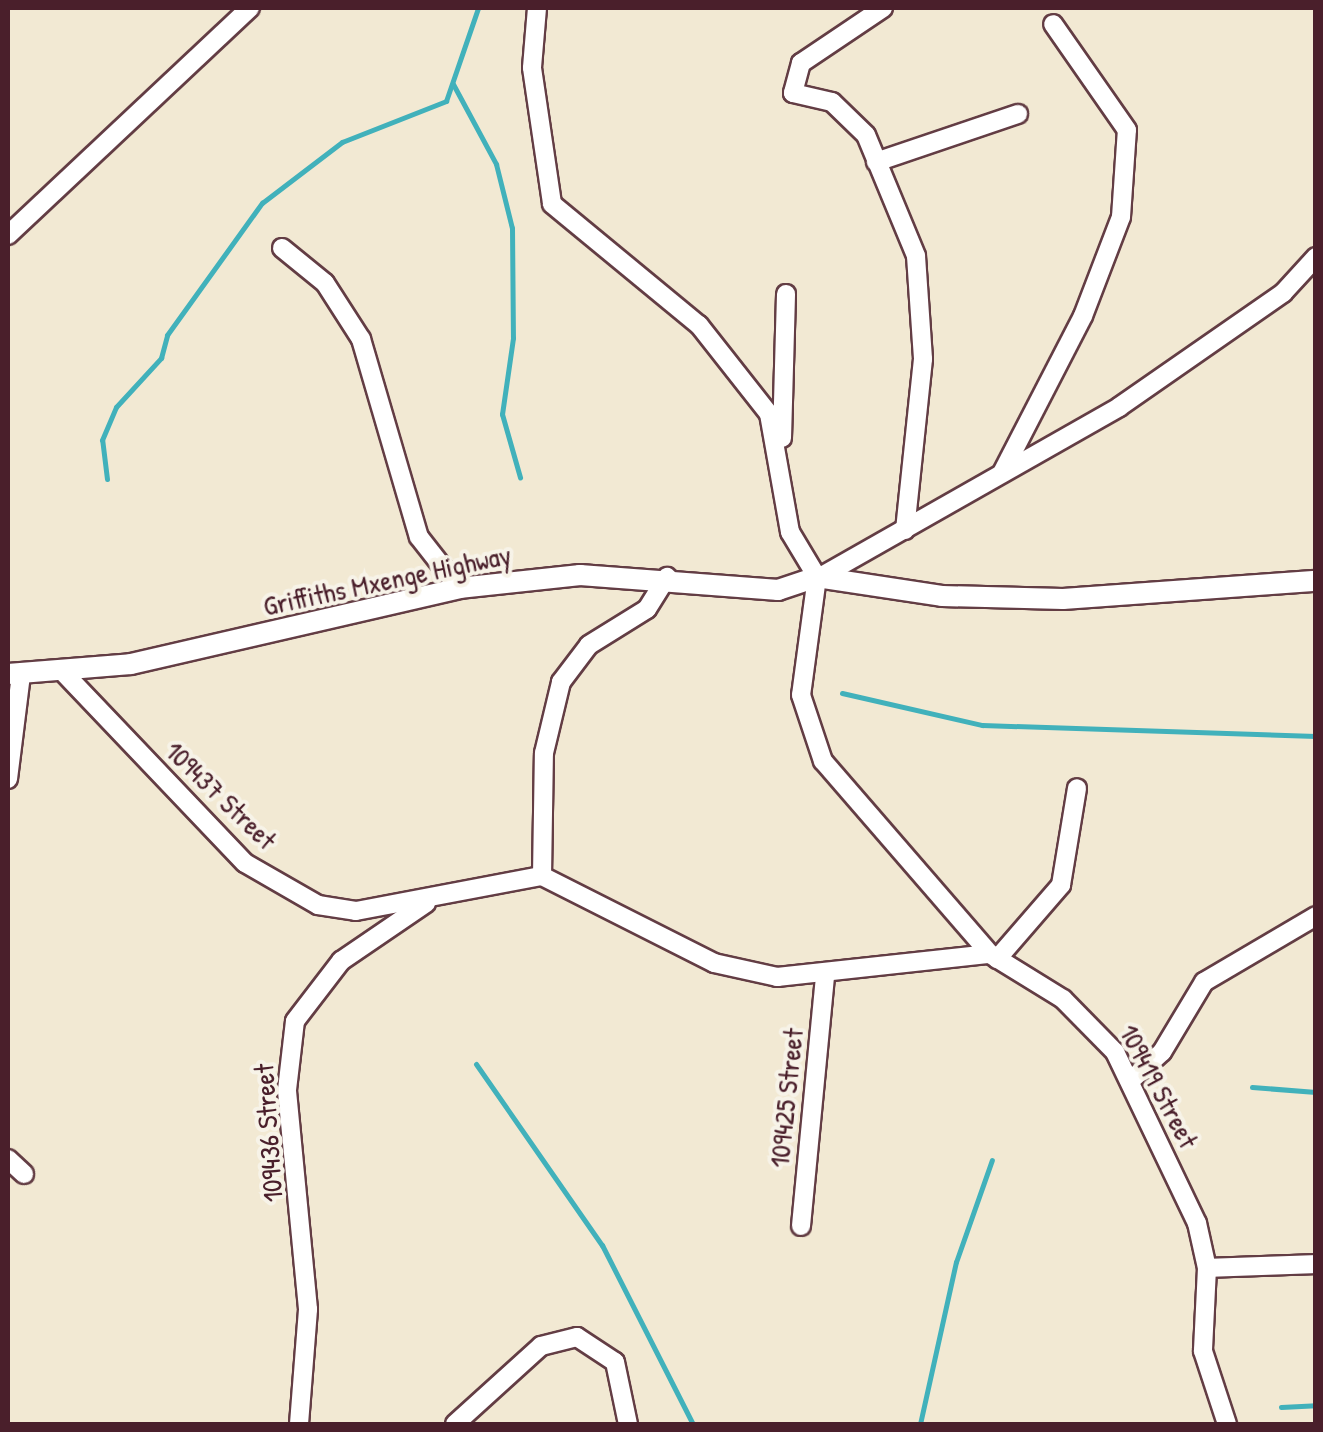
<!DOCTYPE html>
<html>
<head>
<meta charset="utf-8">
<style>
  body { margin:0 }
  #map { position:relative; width:1323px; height:1432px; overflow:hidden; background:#f2e9d3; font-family:"Patrick Hand",sans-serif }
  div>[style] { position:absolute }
  .stream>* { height:5px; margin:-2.5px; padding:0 2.5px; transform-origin:2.5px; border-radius:2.5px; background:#41b1bb }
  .roads { filter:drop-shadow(2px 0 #633d44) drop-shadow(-2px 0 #633d44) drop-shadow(0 2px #633d44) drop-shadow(0 -2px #633d44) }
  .minor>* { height:18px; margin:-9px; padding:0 9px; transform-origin:9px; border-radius:9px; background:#fff }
  .tertiary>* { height:20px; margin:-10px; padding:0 10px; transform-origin:10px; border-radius:10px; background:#fff }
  span { translate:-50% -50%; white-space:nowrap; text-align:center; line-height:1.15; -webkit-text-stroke:8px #f7f3e8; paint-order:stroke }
  .street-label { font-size:28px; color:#4a1f2b }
  .frame { position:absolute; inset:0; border:10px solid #4a1f2b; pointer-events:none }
</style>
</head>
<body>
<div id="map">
  <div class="stream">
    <i style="left:453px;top:84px;width:91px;rotate:61.7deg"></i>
    <i style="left:496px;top:164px;width:66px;rotate:76deg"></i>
    <i style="left:512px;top:228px;width:110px;rotate:89.5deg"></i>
    <i style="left:513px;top:338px;width:77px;rotate:98.2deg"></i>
    <i style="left:502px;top:414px;width:66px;rotate:74.1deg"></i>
    <i style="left:107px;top:479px;width:39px;rotate:-97deg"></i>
    <i style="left:102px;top:440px;width:36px;rotate:-67deg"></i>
    <i style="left:116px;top:407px;width:67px;rotate:-47.4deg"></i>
    <i style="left:161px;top:358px;width:24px;rotate:-75deg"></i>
    <i style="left:167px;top:335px;width:163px;rotate:-54.3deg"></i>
    <i style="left:262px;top:203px;width:101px;rotate:-37.3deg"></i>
    <i style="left:342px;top:142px;width:112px;rotate:-21.5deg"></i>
    <i style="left:446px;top:101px;width:98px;rotate:-71deg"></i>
    <i style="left:842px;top:693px;width:144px;rotate:12.9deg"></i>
    <i style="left:982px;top:725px;width:334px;rotate:1.9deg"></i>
    <i style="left:476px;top:1064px;width:221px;rotate:55.2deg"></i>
    <i style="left:602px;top:1245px;width:201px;rotate:63.1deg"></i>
    <i style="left:1252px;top:1087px;width:64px;rotate:4.5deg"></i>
    <i style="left:1281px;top:1407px;width:35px;rotate:-3deg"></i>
    <i style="left:920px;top:1424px;width:166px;rotate:-77.5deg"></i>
    <i style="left:956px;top:1262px;width:108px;rotate:-70.6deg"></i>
  </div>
  <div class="roads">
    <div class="minor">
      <i style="left:537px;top:8px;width:60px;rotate:94.8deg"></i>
      <i style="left:532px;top:68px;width:137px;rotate:81.6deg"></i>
      <i style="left:552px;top:204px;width:190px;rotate:39.5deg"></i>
      <i style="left:699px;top:325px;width:113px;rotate:51.8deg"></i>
      <i style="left:769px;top:414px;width:120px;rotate:79.9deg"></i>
      <i style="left:790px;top:532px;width:52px;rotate:59deg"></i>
      <i style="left:817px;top:577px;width:119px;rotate:97.7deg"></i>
      <i style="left:801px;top:695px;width:70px;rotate:71.6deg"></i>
      <i style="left:823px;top:761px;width:255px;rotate:49.1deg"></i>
      <i style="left:883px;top:8px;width:99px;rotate:146.1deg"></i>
      <i style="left:801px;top:63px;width:31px;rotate:105deg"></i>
      <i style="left:793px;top:93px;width:40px;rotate:13deg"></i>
      <i style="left:832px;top:102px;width:47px;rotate:44.1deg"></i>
      <i style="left:866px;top:135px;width:131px;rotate:67.5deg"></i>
      <i style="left:916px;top:256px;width:103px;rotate:86.1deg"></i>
      <i style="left:923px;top:359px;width:172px;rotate:96deg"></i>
      <i style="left:876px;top:162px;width:150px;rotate:-18.7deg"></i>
      <i style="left:8px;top:235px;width:332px;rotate:-43.2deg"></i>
      <i style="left:282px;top:248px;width:55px;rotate:39.1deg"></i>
      <i style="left:325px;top:283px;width:67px;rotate:57.3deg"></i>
      <i style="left:361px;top:339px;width:206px;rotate:73.7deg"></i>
      <i style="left:419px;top:537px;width:65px;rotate:51.9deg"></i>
      <i style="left:782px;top:438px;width:144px;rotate:-88.4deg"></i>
      <i style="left:1003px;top:471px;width:174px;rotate:-62.7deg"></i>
      <i style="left:1083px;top:316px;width:106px;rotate:-69deg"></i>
      <i style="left:1121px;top:217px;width:87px;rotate:-86.1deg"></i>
      <i style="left:1127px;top:130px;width:129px;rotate:-124.9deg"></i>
      <i style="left:822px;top:576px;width:342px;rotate:-29.6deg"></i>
      <i style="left:1119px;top:407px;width:200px;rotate:-34.8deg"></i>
      <i style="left:1283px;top:293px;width:49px;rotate:-47.5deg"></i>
      <i style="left:64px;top:673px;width:262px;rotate:46.4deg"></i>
      <i style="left:245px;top:863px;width:84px;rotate:29.9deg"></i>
      <i style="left:318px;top:905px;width:38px;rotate:9deg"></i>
      <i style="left:356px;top:911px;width:189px;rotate:-10.7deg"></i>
      <i style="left:542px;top:876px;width:193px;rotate:26.8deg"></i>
      <i style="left:714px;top:963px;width:65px;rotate:12.5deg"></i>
      <i style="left:777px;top:977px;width:214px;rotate:-6.2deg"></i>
      <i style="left:990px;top:954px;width:86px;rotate:31.7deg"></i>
      <i style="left:1063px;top:999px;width:74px;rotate:45.5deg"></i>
      <i style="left:1115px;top:1052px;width:190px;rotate:64.4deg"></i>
      <i style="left:1197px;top:1223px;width:46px;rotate:77.5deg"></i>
      <i style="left:1207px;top:1268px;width:83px;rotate:92.8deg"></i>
      <i style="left:1203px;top:1351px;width:77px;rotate:71.8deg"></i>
      <i style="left:8px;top:779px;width:106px;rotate:-82.9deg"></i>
      <i style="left:542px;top:876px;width:123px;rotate:-89.1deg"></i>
      <i style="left:544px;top:753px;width:73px;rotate:-76.5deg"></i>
      <i style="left:561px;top:682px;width:46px;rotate:-52.9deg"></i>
      <i style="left:589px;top:645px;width:68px;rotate:-31.8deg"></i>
      <i style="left:647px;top:609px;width:38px;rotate:-58deg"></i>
      <i style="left:997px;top:959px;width:98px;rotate:-49.1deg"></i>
      <i style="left:1061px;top:885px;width:98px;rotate:-80.6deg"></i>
      <i style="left:1130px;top:1081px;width:43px;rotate:-42.2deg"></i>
      <i style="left:1162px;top:1052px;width:82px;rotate:-59deg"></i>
      <i style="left:1204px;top:982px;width:130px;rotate:-30.5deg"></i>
      <i style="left:8px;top:1159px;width:22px;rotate:43deg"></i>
      <i style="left:801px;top:1226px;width:252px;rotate:-84.5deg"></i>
      <i style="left:1207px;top:1268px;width:109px;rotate:-2.1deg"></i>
      <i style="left:299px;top:1424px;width:115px;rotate:-85.5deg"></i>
      <i style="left:308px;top:1309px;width:220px;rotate:-95.5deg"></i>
      <i style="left:287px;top:1090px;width:69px;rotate:-83.4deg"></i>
      <i style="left:295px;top:1021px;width:76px;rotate:-52.5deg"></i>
      <i style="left:341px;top:961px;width:103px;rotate:-34.3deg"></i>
      <i style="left:455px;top:1424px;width:116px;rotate:-42.2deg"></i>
      <i style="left:541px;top:1346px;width:37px;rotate:-14deg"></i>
      <i style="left:577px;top:1337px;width:45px;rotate:33.3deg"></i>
      <i style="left:615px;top:1362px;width:63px;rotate:78.2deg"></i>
    </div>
    <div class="tertiary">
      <i style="left:8px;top:674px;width:123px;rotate:-4.6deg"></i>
      <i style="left:131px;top:664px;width:337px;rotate:-13deg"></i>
      <i style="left:459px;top:588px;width:122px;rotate:-6.1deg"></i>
      <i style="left:580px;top:575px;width:199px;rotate:4.3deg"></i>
      <i style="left:778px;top:590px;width:41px;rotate:-18.4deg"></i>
      <i style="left:817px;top:577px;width:126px;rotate:8.6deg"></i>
      <i style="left:942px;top:596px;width:121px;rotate:1.4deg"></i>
      <i style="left:1063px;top:599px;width:254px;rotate:-4.1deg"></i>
    </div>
  </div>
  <div class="street-label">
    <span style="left:387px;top:580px;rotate:-12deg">Griffiths Mxenge Highway</span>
    <span style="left:221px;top:795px;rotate:44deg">109437 Street</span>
    <span style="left:1159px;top:1086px;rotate:62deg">109419 Street</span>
    <span style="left:786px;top:1098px;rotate:-84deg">109425 Street</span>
    <span style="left:268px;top:1133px;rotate:-94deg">109436 Street</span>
  </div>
  <div class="frame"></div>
</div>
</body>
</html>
